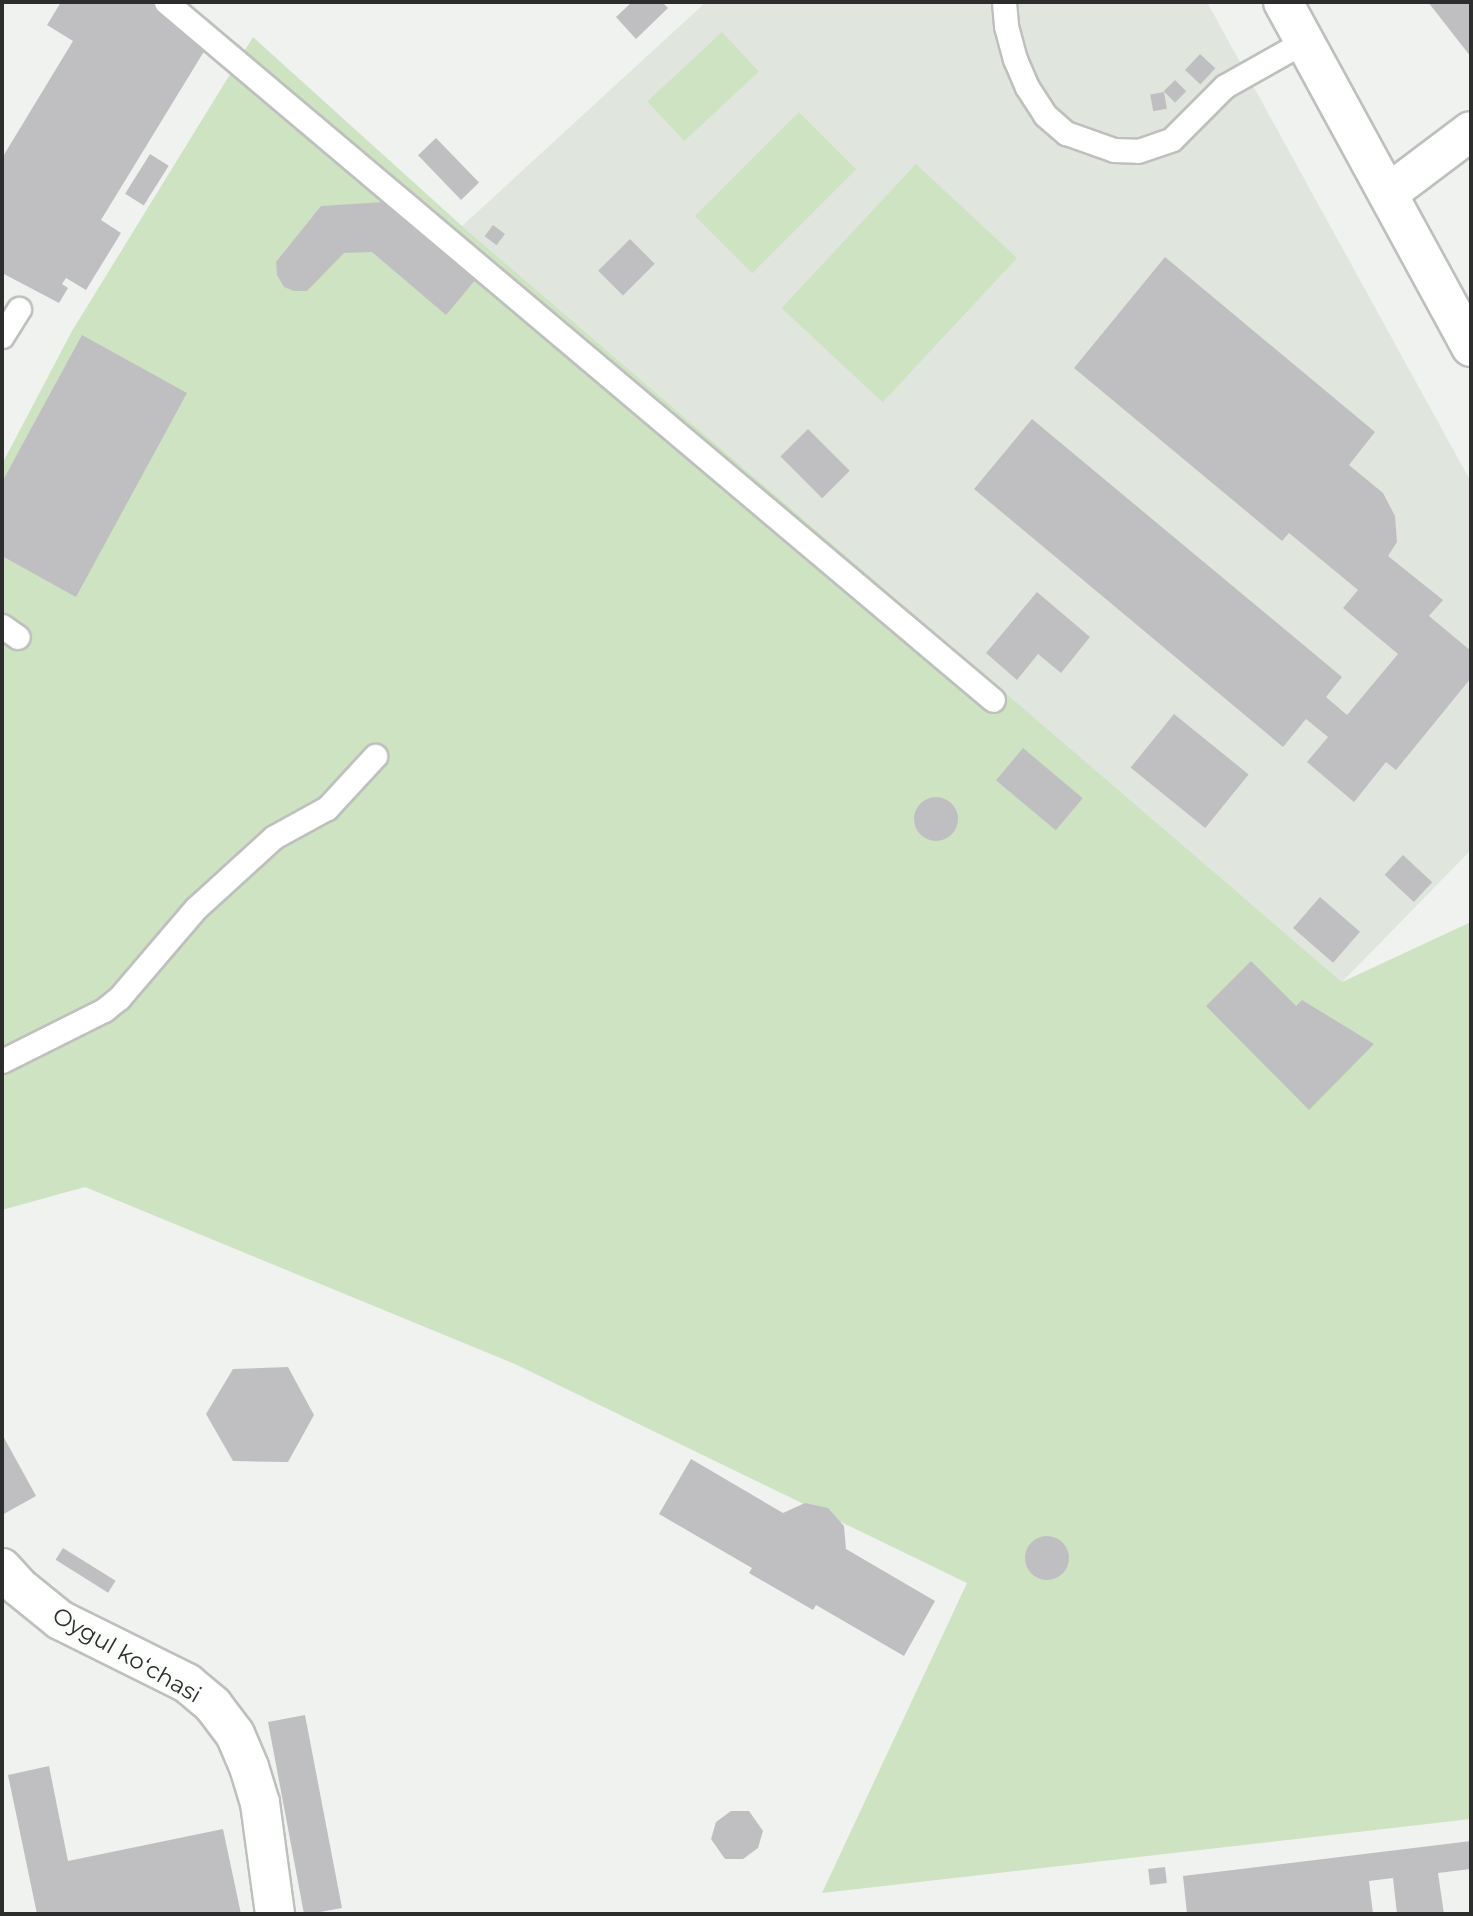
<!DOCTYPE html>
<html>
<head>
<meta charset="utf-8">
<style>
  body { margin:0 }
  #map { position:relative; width:1473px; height:1916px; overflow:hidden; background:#f0f2ef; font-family:Montserrat,sans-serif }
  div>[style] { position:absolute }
  .built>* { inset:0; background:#e0e6dd }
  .green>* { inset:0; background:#cde3c2; transform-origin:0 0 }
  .building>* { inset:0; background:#bfbfc2; transform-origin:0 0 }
  .round { border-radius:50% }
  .roads { filter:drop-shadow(2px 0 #bec0bd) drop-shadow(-2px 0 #bec0bd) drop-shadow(0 2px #bec0bd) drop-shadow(0 -2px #bec0bd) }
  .service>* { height:23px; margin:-11.5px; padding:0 11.5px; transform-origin:11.5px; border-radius:11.5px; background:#fff }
  .minor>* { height:38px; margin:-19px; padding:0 19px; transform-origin:19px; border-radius:19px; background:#fff }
  .primary>* { height:38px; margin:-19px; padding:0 19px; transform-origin:19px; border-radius:19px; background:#fff }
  span { translate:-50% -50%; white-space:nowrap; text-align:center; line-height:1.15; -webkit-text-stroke:7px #fdfffd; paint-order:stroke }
  .street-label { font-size:23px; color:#2c2d2c }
  .frame { position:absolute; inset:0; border:4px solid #2c2d2c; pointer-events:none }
</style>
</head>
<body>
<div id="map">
  <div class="built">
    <i style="clip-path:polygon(706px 2px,1207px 2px,1471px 482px,1471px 850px,1342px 982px,462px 226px)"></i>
  </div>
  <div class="green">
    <i style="left:722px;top:32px;width:54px;height:102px;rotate:47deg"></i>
    <i style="clip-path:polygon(253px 37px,462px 226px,1342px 982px,1471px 922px,1471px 1819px,822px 1893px,967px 1583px,517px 1365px,85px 1187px,2px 1210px,2px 464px,72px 331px)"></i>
    <i style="left:799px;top:112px;width:81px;height:147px;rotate:45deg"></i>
    <i style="left:916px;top:164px;width:138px;height:197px;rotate:43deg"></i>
  </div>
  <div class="building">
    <i style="clip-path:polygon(61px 2px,149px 2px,211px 40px,101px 220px,121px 233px,86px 290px,66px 278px,62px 284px,68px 288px,59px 303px,2px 273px,2px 158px,73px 41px,47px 25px)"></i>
    <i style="clip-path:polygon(632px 2px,662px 2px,668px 8px,636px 39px,616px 17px)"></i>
    <i style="clip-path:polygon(1428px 2px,1471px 2px,1471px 57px)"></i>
    <i style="left:1200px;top:54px;width:21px;height:22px;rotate:43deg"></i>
    <i style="left:1175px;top:80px;width:16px;height:16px;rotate:45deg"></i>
    <i style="left:1164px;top:92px;width:17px;height:14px;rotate:80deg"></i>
    <i style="left:436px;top:138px;width:62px;height:25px;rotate:46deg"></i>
    <i style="left:150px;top:154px;width:22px;height:47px;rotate:32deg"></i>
    <i style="clip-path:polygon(384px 202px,476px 279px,446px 315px,372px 252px,344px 253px,307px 291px,294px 291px,284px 287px,277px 275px,276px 262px,321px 206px)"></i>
    <i style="left:493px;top:225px;width:15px;height:14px;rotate:37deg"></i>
    <i style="left:630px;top:239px;width:35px;height:45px;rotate:45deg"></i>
    <i style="clip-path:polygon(1165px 257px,1375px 432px,1349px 465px,1383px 493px,1395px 516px,1397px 542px,1388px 556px,1443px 600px,1429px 616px,1471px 651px,1471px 678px,1396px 770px,1386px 762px,1354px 802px,1307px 762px,1328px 737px,1306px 719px,1283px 747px,974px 489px,1032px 419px,1342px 677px,1326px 697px,1347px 715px,1398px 654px,1343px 608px,1358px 590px,1289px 533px,1282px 541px,1074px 368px)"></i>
    <i style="clip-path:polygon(82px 335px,187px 393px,76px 597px,2px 556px,2px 482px)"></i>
    <i style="left:808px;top:429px;width:59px;height:39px;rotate:45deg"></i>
    <i style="clip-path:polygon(1037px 592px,1090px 637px,1061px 673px,1038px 654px,1017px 680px,986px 653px)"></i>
    <i style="left:1174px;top:714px;width:96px;height:69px;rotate:39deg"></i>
    <i style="left:1023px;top:748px;width:78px;height:42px;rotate:40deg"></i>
    <i class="round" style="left:914px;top:797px;width:44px;height:44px"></i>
    <i style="left:1403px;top:855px;width:40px;height:27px;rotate:43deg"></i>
    <i style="left:1320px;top:897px;width:53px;height:41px;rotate:41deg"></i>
    <i style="clip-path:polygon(1251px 961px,1296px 1006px,1302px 1000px,1374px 1044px,1309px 1110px,1206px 1006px)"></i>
    <i style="clip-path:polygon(288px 1367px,314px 1415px,288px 1462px,233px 1461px,206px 1414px,233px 1369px)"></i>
    <i style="clip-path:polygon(2px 1434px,36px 1496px,2px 1515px)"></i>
    <i style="clip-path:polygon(691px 1459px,783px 1513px,805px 1503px,828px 1508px,844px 1526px,846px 1549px,935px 1601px,904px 1656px,816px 1605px,813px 1610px,749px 1573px,752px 1568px,659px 1514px)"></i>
    <i class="round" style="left:1025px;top:1536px;width:44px;height:44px"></i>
    <i style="left:63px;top:1548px;width:62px;height:14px;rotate:32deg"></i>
    <i style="clip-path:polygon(305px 1715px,342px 1908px,309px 1914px,304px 1914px,268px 1722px)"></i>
    <i style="clip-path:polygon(49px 1766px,68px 1861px,223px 1829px,241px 1914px,37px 1914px,8px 1775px)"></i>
    <i style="clip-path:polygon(731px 1811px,749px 1811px,763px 1831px,758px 1848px,743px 1859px,725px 1859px,711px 1839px,716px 1822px)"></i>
    <i style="clip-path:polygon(1471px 1841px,1471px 1869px,1438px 1873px,1444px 1914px,1397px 1914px,1393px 1878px,1369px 1881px,1373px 1914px,1187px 1914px,1183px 1876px)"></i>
    <i style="left:1165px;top:1867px;width:16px;height:17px;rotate:83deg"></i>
  </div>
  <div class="roads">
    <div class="service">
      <i style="left:166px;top:2px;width:1082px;rotate:40.16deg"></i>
      <i style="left:1004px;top:2px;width:24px;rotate:85deg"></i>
      <i style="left:1006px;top:26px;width:34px;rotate:75deg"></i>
      <i style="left:1015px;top:59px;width:30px;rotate:67deg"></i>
      <i style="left:1027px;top:87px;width:33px;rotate:57deg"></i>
      <i style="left:1045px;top:115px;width:28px;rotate:41deg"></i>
      <i style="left:1066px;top:133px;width:51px;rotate:19.5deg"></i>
      <i style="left:1114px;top:150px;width:24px;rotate:2deg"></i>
      <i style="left:1138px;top:151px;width:36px;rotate:-19deg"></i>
      <i style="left:1172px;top:139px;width:75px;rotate:-45deg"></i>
      <i style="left:1225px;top:86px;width:92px;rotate:-29.4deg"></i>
      <i style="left:2px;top:336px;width:32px;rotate:-58deg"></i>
      <i style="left:2px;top:626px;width:19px;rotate:35deg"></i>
      <i style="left:2px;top:1061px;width:114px;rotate:-26.6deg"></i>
      <i style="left:104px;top:1010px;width:19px;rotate:-39deg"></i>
      <i style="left:119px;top:998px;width:118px;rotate:-49.5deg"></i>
      <i style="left:196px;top:908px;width:105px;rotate:-42.3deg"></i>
      <i style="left:274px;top:837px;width:60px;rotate:-28.7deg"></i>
      <i style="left:327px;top:808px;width:71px;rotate:-47.3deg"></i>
    </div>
    <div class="minor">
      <i style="left:1390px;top:192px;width:101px;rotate:-37deg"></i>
      <i style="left:2px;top:1568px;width:24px;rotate:48deg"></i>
      <i style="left:18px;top:1586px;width:54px;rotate:39deg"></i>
      <i style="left:60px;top:1620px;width:142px;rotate:26.4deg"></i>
      <i style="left:187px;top:1683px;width:34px;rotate:40deg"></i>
      <i style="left:213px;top:1705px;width:36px;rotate:53deg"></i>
      <i style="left:235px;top:1734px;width:36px;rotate:67deg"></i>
      <i style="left:249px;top:1767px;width:38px;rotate:73deg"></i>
      <i style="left:260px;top:1803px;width:112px;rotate:82.3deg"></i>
    </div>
    <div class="primary">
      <i style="left:1283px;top:2px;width:393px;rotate:61.4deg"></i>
    </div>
  </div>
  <div class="street-label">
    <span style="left:127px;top:1655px;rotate:30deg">Oygul koʻchasi</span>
  </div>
  <div class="frame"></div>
</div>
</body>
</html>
